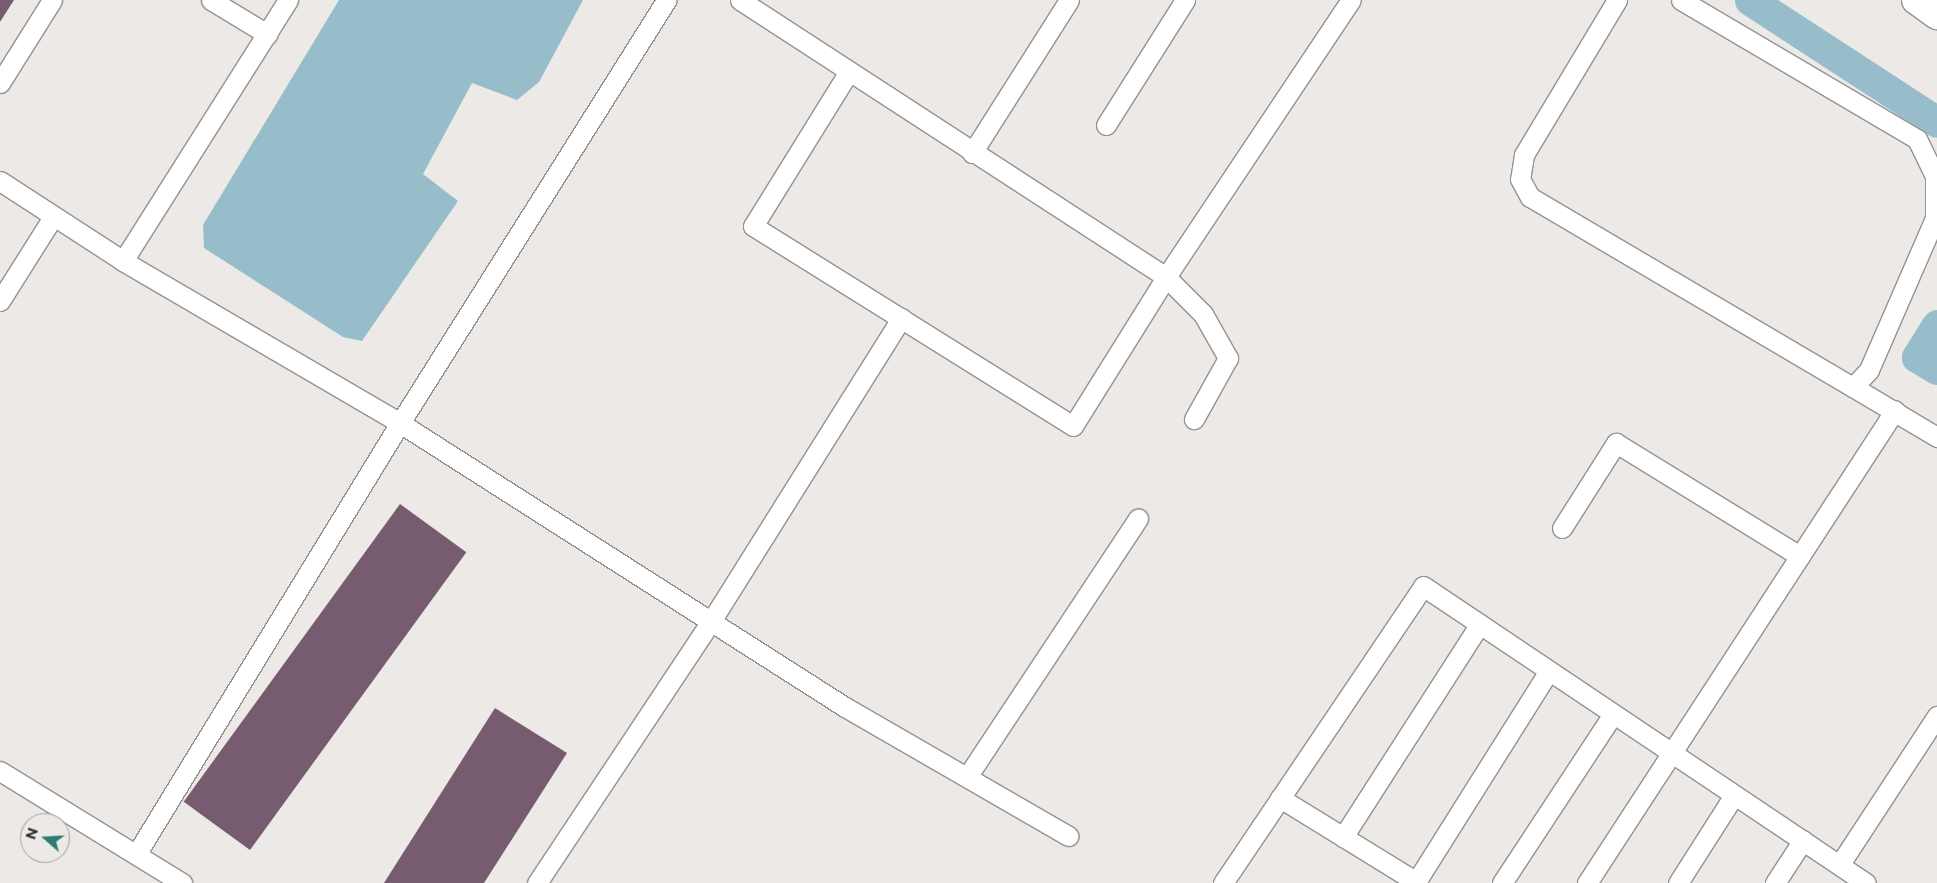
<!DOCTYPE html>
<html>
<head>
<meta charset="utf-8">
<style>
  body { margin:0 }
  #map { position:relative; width:1937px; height:883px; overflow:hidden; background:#ece9e6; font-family:Montserrat,sans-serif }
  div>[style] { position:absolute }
  .water>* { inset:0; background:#97bdcb }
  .canal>* { height:31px; margin:-15.5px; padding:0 15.5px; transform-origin:15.5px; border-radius:15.5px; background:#97bdcb }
  .building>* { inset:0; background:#775b6e; transform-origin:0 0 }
  .roads { filter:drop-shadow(1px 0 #959290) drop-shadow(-1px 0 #959290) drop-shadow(0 1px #959290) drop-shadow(0 -1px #959290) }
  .service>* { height:19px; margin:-9.5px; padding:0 9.5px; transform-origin:9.5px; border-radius:9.5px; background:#fff }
  .minor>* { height:28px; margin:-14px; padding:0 14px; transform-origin:14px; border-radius:14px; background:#fff }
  span { translate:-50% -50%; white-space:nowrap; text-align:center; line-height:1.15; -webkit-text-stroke:5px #ece9e6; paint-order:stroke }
  .north { position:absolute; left:20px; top:813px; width:50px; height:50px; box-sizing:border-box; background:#ece9e6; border:1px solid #a09e9c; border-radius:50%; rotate:289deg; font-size:14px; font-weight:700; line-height:20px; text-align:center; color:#2f2e2d }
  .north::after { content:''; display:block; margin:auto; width:18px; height:22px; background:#317a76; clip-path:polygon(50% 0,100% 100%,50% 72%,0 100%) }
</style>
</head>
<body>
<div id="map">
  <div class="water">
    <i style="clip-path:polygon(339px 0,583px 0,539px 82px,517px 100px,472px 83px,423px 174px,458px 201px,362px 341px,343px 337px,204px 248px,203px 225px)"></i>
  </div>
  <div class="canal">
    <i style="left:1750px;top:0;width:223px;rotate:33.1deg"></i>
    <i style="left:1937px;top:325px;width:38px;rotate:122deg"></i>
    <i style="left:1917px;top:357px;width:23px;rotate:31deg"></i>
  </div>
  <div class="building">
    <i style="clip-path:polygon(0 0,14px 0,0 22px)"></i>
    <i style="left:400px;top:504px;width:82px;height:368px;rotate:36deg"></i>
    <i style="clip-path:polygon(495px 708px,567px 753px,484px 883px,384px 883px)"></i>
  </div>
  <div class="roads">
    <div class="service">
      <i style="left:211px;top:0;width:66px;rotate:31.3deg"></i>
      <i style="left:740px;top:0;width:508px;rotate:33.03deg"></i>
      <i style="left:1166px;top:277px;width:52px;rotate:45deg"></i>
      <i style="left:1203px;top:314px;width:51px;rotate:60.4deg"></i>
      <i style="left:1228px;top:358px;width:70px;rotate:119.1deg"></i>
      <i style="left:1617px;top:0;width:181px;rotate:121deg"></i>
      <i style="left:1524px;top:155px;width:24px;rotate:99deg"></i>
      <i style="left:1520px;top:179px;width:21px;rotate:61deg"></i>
      <i style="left:1530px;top:197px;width:375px;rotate:30.5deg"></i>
      <i style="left:1681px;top:0;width:274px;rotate:30.5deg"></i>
      <i style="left:1917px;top:139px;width:41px;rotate:64.1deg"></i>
      <i style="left:1935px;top:176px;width:42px;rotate:90deg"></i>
      <i style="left:1935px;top:218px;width:166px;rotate:113.5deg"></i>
      <i style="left:1869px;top:370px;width:23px;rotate:133deg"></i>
      <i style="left:1853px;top:387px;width:98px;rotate:30.8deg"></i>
      <i style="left:848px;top:73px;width:180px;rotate:121.8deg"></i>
      <i style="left:753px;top:226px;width:377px;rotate:32deg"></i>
      <i style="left:1073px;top:426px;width:176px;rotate:-58deg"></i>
      <i style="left:1166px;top:277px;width:333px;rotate:-56.3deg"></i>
      <i style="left:0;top:83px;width:98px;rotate:-57.9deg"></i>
      <i style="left:1106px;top:125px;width:148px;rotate:-57.7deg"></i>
      <i style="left:972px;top:153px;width:181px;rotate:-57.6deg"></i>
      <i style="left:0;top:181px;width:147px;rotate:33deg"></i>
      <i style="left:123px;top:261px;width:321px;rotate:30.3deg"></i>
      <i style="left:400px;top:423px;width:528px;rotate:32.55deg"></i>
      <i style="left:845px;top:707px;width:258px;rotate:30deg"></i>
      <i style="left:123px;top:261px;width:309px;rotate:-57.7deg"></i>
      <i style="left:0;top:301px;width:99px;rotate:-57.8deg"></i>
      <i style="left:1562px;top:528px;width:101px;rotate:-57.6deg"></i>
      <i style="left:1616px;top:443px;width:216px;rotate:31.6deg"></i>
      <i style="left:0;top:771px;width:214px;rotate:31.6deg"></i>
      <i style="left:967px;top:777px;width:310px;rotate:-56.5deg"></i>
      <i style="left:1280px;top:798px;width:162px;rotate:31.6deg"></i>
      <i style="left:1343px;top:837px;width:253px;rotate:-57.3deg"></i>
      <i style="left:137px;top:853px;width:504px;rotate:-58.55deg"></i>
      <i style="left:400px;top:423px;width:500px;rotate:-57.8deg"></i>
      <i style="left:1840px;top:864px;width:177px;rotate:-56.8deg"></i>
      <i style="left:1416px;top:882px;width:249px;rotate:-57.8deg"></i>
      <i style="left:537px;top:883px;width:312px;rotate:-56.4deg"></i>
      <i style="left:710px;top:623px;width:360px;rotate:-57.9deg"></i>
      <i style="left:1223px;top:883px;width:358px;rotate:-56deg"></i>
      <i style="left:1423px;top:586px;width:533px;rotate:33.84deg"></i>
      <i style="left:1502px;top:883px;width:202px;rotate:-56.7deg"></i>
      <i style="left:1587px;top:883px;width:564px;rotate:-56.93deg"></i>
      <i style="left:1678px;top:883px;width:104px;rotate:-57.5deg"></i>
      <i style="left:1775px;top:883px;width:51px;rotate:-56.9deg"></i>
    </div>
    <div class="minor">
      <i style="left:1916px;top:0;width:26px;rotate:36deg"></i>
    </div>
  </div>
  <div class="north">N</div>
</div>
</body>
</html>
